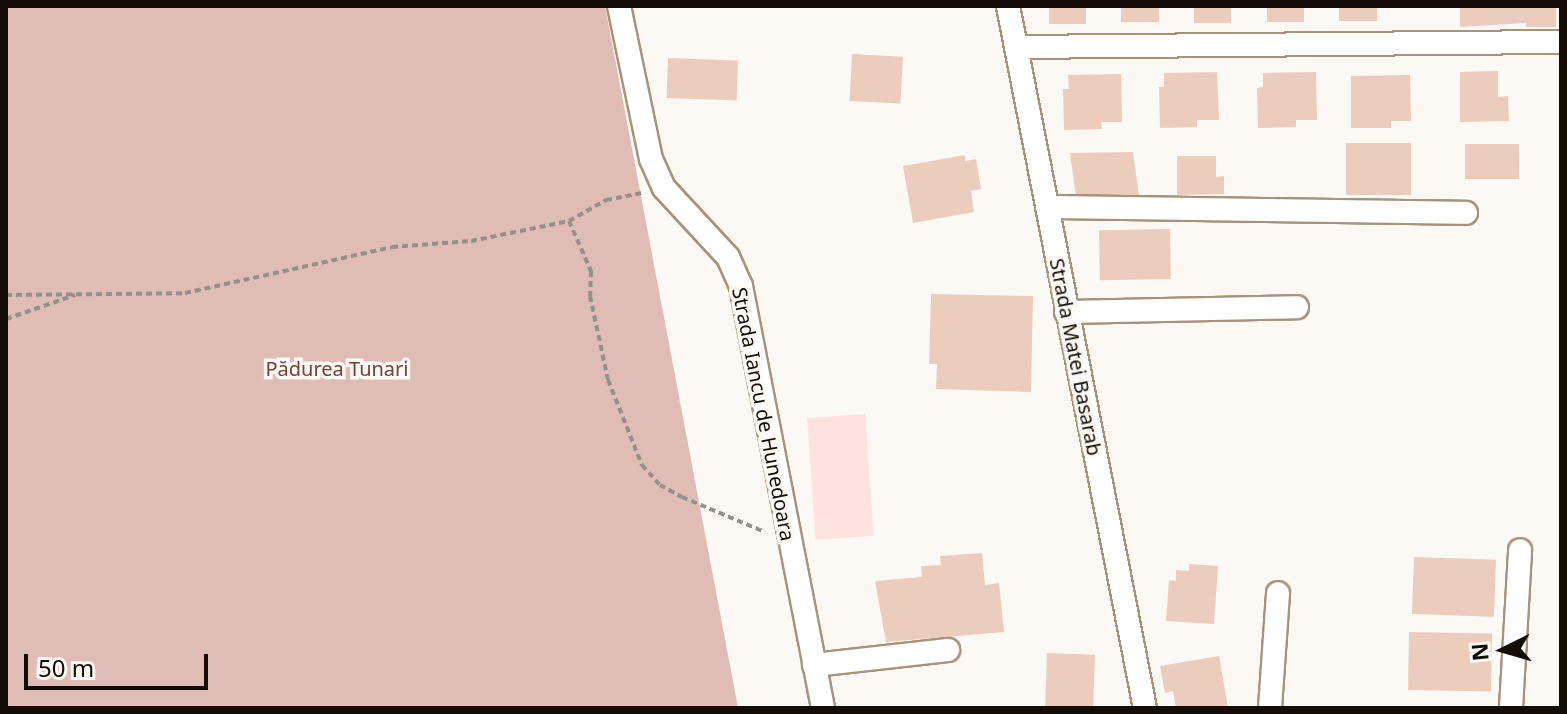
<!DOCTYPE html>
<html>
<head>
<meta charset="utf-8">
<style>
  body { margin:0 }
  #map { position:relative; width:1567px; height:714px; overflow:hidden; background:#fcf8f3; font-family:"Noto Sans",sans-serif }
  div>[style] { position:absolute }
  .green>* { inset:0; background:#fde2dd; transform-origin:0 0 }
  .forest>* { inset:0; background:#dfbcb6 }
  .building>* { inset:0; background:#eccdbd; transform-origin:0 0 }
  .path>* { height:4px; margin-top:-2px; transform-origin:0; background:repeating-linear-gradient(90deg,#96908b 0 6px,transparent 0 10px) }
  .roads { filter:drop-shadow(2px 0 #a7937c) drop-shadow(-2px 0 #a7937c) drop-shadow(0 2px #a7937c) drop-shadow(0 -2px #a7937c) }
  .minor>* { height:22px; margin:-11px; padding:0 11px; transform-origin:11px; border-radius:11px; background:#fff }
  span { translate:-50% -50%; white-space:nowrap; text-align:center; line-height:1.15; -webkit-text-stroke:7px #fcf8f3; paint-order:stroke }
  .street-label { font-size:20px; color:#140d06 }
  .park-label { font-size:20px; color:#73413a }
  .frame { position:absolute; inset:0; border:8px solid #140d06; pointer-events:none }
  .north { position:absolute; left:1463px; top:610px; width:80px; height:80px; -webkit-text-stroke:6px #fcf8f3; paint-order:stroke; rotate:265deg; font-size:22px; font-weight:700; line-height:32px; text-align:center; color:#140d06 }
  .north::after { content:''; display:block; margin:auto; width:28px; height:36px; background:#140d06; clip-path:polygon(50% 0,100% 100%,50% 72%,0 100%) }
  .scale { position:absolute; left:24px; top:654px; width:184px; height:36px; box-sizing:border-box; border:4px solid #140d06; border-top:0; padding-left:10px; font-size:24px; line-height:28px; white-space:nowrap; color:#140d06; -webkit-text-stroke:6px #fcf8f3; paint-order:stroke }
</style>
</head>
<body>
<div id="map">
  <div class="green">
    <i style="left:865px;top:414px;width:122px;height:58px;rotate:86deg"></i>
  </div>
  <div class="forest">
    <i style="clip-path:polygon(6px 6px,605px 6px,738px 708px,6px 708px)"></i>
  </div>
  <div class="building">
    <i style="left:1049px;top:6px;width:37px;height:18px"></i>
    <i style="left:1121px;top:6px;width:38px;height:16px"></i>
    <i style="left:1194px;top:6px;width:37px;height:17px"></i>
    <i style="left:1267px;top:6px;width:37px;height:16px"></i>
    <i style="left:1339px;top:6px;width:38px;height:15px"></i>
    <i style="clip-path:polygon(1460px 6px,1556px 6px,1556px 27px,1526px 27px,1526px 23px,1460px 27px)"></i>
    <i style="left:852px;top:54px;width:51px;height:47px;rotate:3deg"></i>
    <i style="left:668px;top:58px;width:70px;height:40px;rotate:2deg"></i>
    <i style="clip-path:polygon(1498px 71px,1498px 97px,1508px 96px,1509px 121px,1460px 122px,1460px 72px)"></i>
    <i style="clip-path:polygon(1217px 72px,1219px 120px,1197px 120px,1197px 127px,1160px 128px,1159px 87px,1164px 87px,1164px 73px)"></i>
    <i style="clip-path:polygon(1316px 72px,1317px 120px,1296px 120px,1296px 127px,1258px 128px,1257px 88px,1263px 87px,1263px 73px)"></i>
    <i style="clip-path:polygon(1121px 74px,1122px 122px,1101px 122px,1102px 129px,1064px 130px,1063px 89px,1069px 89px,1068px 75px)"></i>
    <i style="clip-path:polygon(1410px 75px,1411px 121px,1391px 121px,1391px 128px,1351px 128px,1351px 76px)"></i>
    <i style="left:1346px;top:143px;width:65px;height:52px"></i>
    <i style="left:1465px;top:144px;width:54px;height:35px"></i>
    <i style="clip-path:polygon(1133px 152px,1139px 196px,1076px 197px,1070px 153px)"></i>
    <i style="clip-path:polygon(965px 155px,965px 161px,976px 159px,981px 189px,971px 191px,974px 212px,913px 223px,903px 166px)"></i>
    <i style="clip-path:polygon(1177px 156px,1216px 156px,1216px 177px,1224px 176px,1224px 194px,1177px 195px)"></i>
    <i style="left:1170px;top:229px;width:50px;height:71px;rotate:89deg"></i>
    <i style="clip-path:polygon(931px 294px,1033px 296px,1031px 392px,936px 389px,937px 364px,929px 364px)"></i>
    <i style="clip-path:polygon(982px 553px,985px 585px,999px 583px,1004px 632px,886px 642px,875px 581px,922px 577px,921px 566px,941px 565px,940px 556px)"></i>
    <i style="left:1414px;top:557px;width:82px;height:57px;rotate:2deg"></i>
    <i style="clip-path:polygon(1189px 564px,1218px 566px,1214px 624px,1166px 621px,1169px 580px,1176px 581px,1176px 570px,1189px 571px)"></i>
    <i style="left:1409px;top:632px;width:83px;height:58px;rotate:1deg"></i>
    <i style="left:1047px;top:653px;width:48px;height:55px;rotate:2deg"></i>
    <i style="clip-path:polygon(1219px 656px,1228px 708px,1176px 708px,1173px 691px,1165px 693px,1160px 666px)"></i>
  </div>
  <div class="path">
    <i style="left:569px;top:221px;width:43px;rotate:-29.6deg"></i>
    <i style="left:606px;top:200px;width:36px;rotate:-11deg"></i>
    <i style="left:6px;top:295px;width:179px;rotate:-0.6deg"></i>
    <i style="left:185px;top:293px;width:212px;rotate:-12.5deg"></i>
    <i style="left:392px;top:247px;width:79px;rotate:-4.3deg"></i>
    <i style="left:471px;top:241px;width:100px;rotate:-11.5deg"></i>
    <i style="left:569px;top:221px;width:55px;rotate:66.3deg"></i>
    <i style="left:591px;top:271px;width:25px;rotate:92deg"></i>
    <i style="left:590px;top:296px;width:86px;rotate:77.9deg"></i>
    <i style="left:608px;top:380px;width:92px;rotate:68.2deg"></i>
    <i style="left:642px;top:465px;width:27px;rotate:48deg"></i>
    <i style="left:660px;top:485px;width:25px;rotate:29deg"></i>
    <i style="left:682px;top:497px;width:90px;rotate:22.9deg"></i>
    <i style="left:6px;top:319px;width:73px;rotate:-19.2deg"></i>
  </div>
  <div class="roads">
    <div class="minor">
      <i style="left:619px;top:6px;width:156px;rotate:78.2deg"></i>
      <i style="left:651px;top:159px;width:32px;rotate:66deg"></i>
      <i style="left:664px;top:188px;width:94px;rotate:47.2deg"></i>
      <i style="left:728px;top:257px;width:32px;rotate:66deg"></i>
      <i style="left:741px;top:286px;width:430px;rotate:79deg"></i>
      <i style="left:1008px;top:6px;width:715px;rotate:78.96deg"></i>
      <i style="left:1016px;top:47px;width:545px;rotate:-0.53deg"></i>
      <i style="left:1047px;top:207px;width:419px;rotate:0.8deg"></i>
      <i style="left:1066px;top:312px;width:231px;rotate:-1.2deg"></i>
      <i style="left:814px;top:665px;width:135px;rotate:-6.4deg"></i>
      <i style="left:1270px;top:708px;width:115px;rotate:-86deg"></i>
      <i style="left:1511px;top:708px;width:158px;rotate:-86.7deg"></i>
    </div>
  </div>
  <div class="street-label">
    <span style="left:1076px;top:357px;rotate:79deg">Strada Matei Basarab</span>
    <span style="left:764px;top:414px;rotate:79deg">Strada Iancu de Hunedoara</span>
  </div>
  <div class="park-label">
    <span style="left:337px;top:368px">Pădurea Tunari</span>
  </div>
  <div class="frame"></div>
  <div class="north">N</div>
  <div class="scale">50 m</div>
</div>
</body>
</html>
